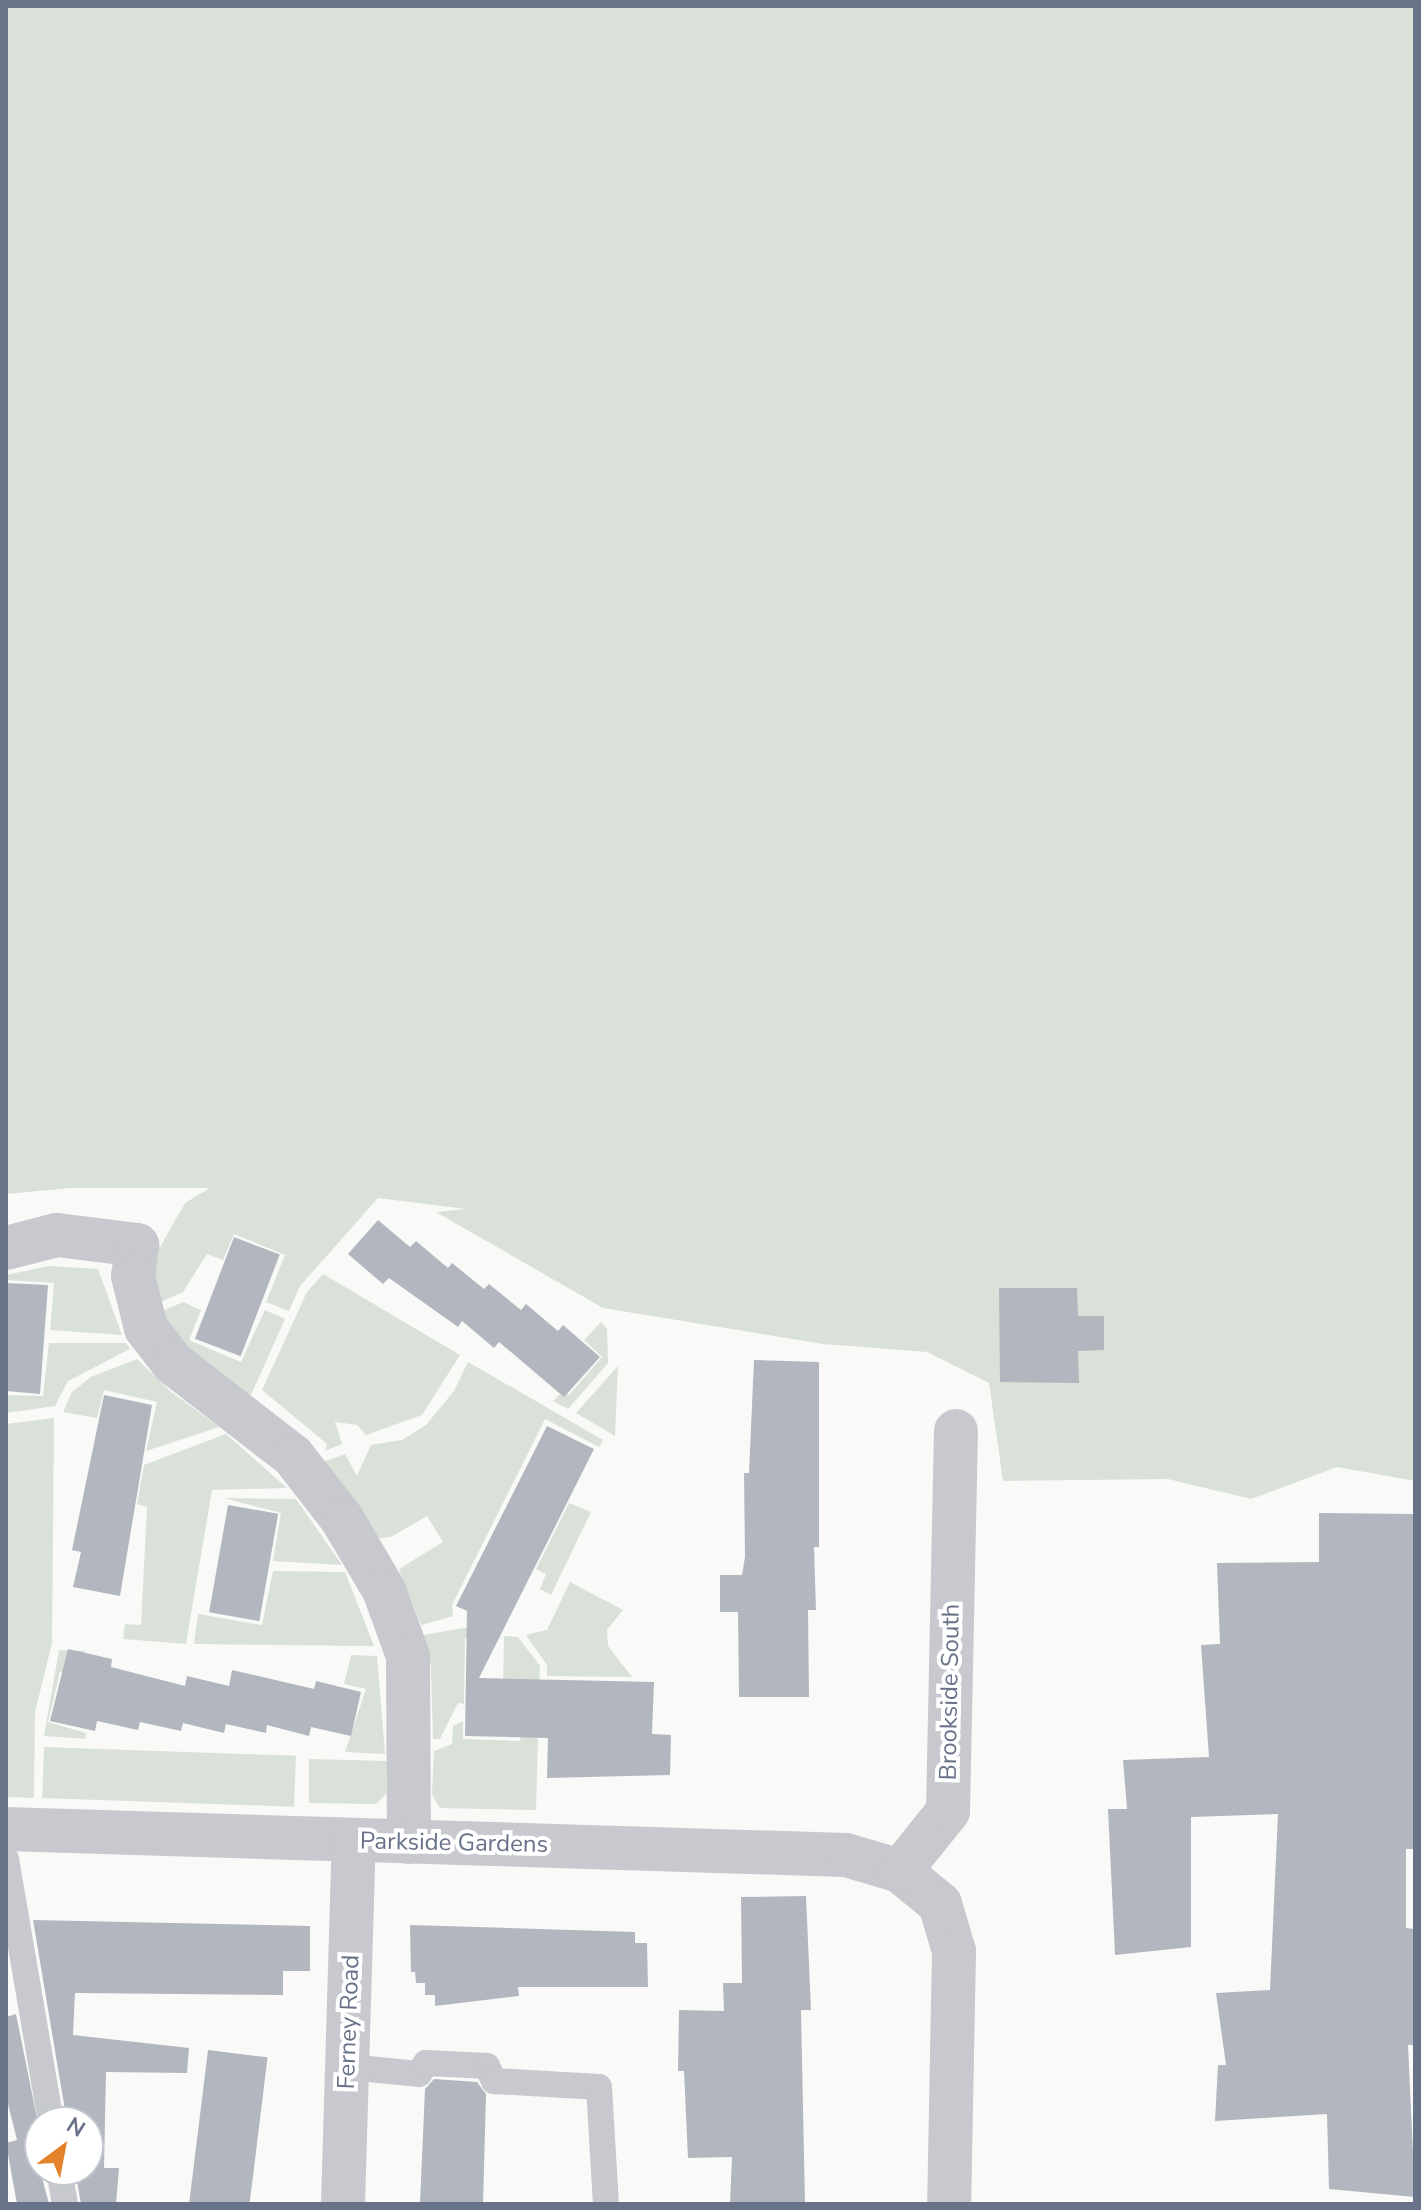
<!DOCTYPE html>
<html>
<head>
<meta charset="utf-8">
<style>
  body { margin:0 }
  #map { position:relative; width:1421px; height:2210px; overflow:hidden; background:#f9f9f7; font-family:"Nunito Sans",sans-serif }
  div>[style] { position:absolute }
  .green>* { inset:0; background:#d9e1d8; transform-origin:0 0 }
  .building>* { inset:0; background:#b2b6bf; transform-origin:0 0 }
  .service>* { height:26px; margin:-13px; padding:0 13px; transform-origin:13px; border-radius:13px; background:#c7c9ce }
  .minor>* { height:44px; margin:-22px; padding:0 22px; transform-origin:22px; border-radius:22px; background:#c7c9ce }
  span { translate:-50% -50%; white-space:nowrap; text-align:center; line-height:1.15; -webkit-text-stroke:8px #fff; paint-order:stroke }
  .street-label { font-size:24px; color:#687288 }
  .frame { position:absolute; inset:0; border:8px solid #687288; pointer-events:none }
  .north { position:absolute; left:24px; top:2106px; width:80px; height:80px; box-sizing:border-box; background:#fff; border:2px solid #c3c7cf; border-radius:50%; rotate:32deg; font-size:22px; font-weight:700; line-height:32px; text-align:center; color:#687288 }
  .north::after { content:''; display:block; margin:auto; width:28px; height:36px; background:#e4822c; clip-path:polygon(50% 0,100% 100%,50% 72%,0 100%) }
</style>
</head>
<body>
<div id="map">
  <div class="green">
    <i style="clip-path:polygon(6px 6px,1415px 6px,1415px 1481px,1337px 1467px,1251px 1499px,1168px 1479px,1003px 1481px,989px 1383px,927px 1352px,823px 1344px,603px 1308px,436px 1212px,466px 1209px,378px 1198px,300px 1286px,289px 1311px,266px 1302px,285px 1255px,234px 1234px,223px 1260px,207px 1254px,183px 1292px,151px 1306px,155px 1256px,185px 1203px,210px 1188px,70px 1188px,6px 1194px)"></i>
    <i style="clip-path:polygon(49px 1266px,98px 1269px,122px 1335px,50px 1330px,54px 1283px,6px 1280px,6px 1275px)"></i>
    <i style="clip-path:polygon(323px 1274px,460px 1355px,422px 1415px,366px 1435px,357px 1425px,335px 1422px,342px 1444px,325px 1451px,327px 1444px,262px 1390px,307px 1292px)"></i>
    <i style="clip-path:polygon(183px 1302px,201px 1310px,189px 1340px,241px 1362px,265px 1310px,285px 1319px,251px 1395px,235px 1392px,154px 1315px)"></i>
    <i style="clip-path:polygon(601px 1322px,607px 1328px,608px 1363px,568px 1409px,553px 1401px,563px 1391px,569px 1395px,602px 1357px,584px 1340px)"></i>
    <i style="clip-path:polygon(49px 1343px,126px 1343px,130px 1349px,68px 1381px,55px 1406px,6px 1413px,6px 1395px,43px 1396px)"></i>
    <i style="clip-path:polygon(137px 1359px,170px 1391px,219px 1427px,146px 1451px,157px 1402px,104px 1390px,97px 1418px,63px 1412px,72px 1392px,91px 1377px)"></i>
    <i style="clip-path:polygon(468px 1362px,603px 1440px,599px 1447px,545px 1419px,452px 1605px,453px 1616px,421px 1625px,399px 1569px,443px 1542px,427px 1516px,391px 1537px,379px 1538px,320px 1463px,345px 1454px,357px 1476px,371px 1445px,402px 1440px,426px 1425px,454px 1391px)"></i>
    <i style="clip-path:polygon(618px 1366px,615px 1436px,576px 1413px)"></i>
    <i style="clip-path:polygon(54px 1418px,52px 1643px,35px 1712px,34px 1798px,6px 1797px,6px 1424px)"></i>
    <i style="clip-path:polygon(226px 1434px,287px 1488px,212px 1490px,186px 1644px,123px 1639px,125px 1624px,141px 1625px,147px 1507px,137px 1504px,144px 1465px)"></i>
    <i style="clip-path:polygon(224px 1498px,296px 1499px,342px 1565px,273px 1561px,281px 1513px)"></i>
    <i style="clip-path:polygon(569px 1503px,591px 1512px,551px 1595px,540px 1589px,546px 1574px,536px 1569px)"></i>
    <i style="clip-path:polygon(273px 1571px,345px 1572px,374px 1646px,194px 1644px,198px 1614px,262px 1625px)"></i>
    <i style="clip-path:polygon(570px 1582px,623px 1610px,607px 1630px,608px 1646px,632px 1677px,547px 1676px,547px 1665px,526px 1635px,547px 1630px)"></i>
    <i style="clip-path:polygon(470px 1627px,501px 1638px,465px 1638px,464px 1704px,458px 1703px,440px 1739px,433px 1739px,431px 1667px,423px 1635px)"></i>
    <i style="clip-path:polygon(504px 1636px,518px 1637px,540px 1666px,536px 1810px,440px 1808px,432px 1794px,434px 1751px,452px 1744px,453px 1726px,463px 1721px,463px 1739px,521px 1741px,503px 1694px)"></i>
    <i style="clip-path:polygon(59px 1650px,85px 1651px,79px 1676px,60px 1672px,48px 1722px,86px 1733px,85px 1739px,44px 1736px)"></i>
    <i style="clip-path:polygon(351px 1655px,377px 1656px,385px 1754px,345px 1752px,366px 1689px,344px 1684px)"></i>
    <i style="left:44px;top:1747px;width:252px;height:51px;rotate:2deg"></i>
    <i style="clip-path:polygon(309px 1759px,387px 1761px,386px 1794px,376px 1804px,309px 1803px)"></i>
  </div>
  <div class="building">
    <i style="clip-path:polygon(378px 1220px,410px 1247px,416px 1241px,448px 1268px,452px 1263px,484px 1289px,489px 1284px,521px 1310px,526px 1304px,558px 1331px,563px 1325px,600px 1357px,564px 1397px,499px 1342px,494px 1348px,462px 1321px,458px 1327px,389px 1278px,383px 1284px,348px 1254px)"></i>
    <i style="left:234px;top:1237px;width:49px;height:109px;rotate:21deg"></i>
    <i style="clip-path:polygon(6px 1283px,48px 1285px,40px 1394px,6px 1391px)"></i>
    <i style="clip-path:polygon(999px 1288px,1077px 1288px,1078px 1316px,1104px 1316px,1104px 1350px,1078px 1351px,1079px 1383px,1000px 1382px)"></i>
    <i style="clip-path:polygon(754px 1360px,819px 1362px,819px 1547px,814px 1547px,816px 1610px,808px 1610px,809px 1697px,739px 1697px,738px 1612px,720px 1612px,720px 1575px,742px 1575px,745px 1557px,744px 1473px,749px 1473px)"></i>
    <i style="clip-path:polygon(104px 1395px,152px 1405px,120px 1596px,73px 1587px,81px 1552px,72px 1550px)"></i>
    <i style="clip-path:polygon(547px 1426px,594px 1449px,479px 1678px,654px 1682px,652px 1734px,671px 1735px,670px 1775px,547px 1778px,548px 1738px,465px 1736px,467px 1611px,456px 1606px)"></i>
    <i style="left:228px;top:1505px;width:51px;height:109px;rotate:10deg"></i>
    <i style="clip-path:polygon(1319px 1513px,1415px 1514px,1415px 1849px,1406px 1849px,1406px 1928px,1415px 1929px,1415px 2045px,1408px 2045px,1415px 2197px,1329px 2189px,1327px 2114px,1215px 2121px,1218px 2065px,1226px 2065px,1216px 1993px,1270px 1990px,1278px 1814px,1191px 1817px,1191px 1947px,1115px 1955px,1108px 1809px,1127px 1809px,1123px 1760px,1209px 1757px,1201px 1645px,1220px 1644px,1217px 1563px,1319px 1562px)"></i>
    <i style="clip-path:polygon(68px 1649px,112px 1659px,111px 1667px,185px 1686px,187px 1676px,229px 1686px,232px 1670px,314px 1689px,316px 1681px,361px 1692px,351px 1736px,311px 1727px,309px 1736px,267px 1725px,266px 1733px,226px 1724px,224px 1733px,183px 1723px,181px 1731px,140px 1722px,138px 1730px,97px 1721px,95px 1731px,50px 1721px)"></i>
    <i style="clip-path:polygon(806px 1896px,811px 2010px,801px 2010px,805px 2204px,730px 2204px,732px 2157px,688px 2158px,684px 2071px,678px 2071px,679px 2010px,724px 2011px,723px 1983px,742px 1983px,741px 1897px)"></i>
    <i style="clip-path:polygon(33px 1920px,310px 1926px,310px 1971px,283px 1971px,283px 1995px,75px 1993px,73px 2035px,189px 2048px,187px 2073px,106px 2072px,104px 2168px,119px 2168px,116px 2204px,81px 2204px,75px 2170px,88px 2170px,88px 2122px,67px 2122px)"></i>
    <i style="clip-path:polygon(410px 1925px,635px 1932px,635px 1943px,647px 1943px,648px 1987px,518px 1987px,519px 1996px,435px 2006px,435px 1995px,425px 1995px,425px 1983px,416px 1983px,415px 1972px,411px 1972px)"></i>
    <i style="clip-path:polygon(16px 2014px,40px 2133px,40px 2170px,49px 2204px,17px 2204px,6px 2143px,17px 2140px,6px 2096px,6px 2017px)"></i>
    <i style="left:208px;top:2050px;width:60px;height:154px;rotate:7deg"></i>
    <i style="clip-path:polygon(434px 2079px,477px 2082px,486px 2094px,483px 2204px,420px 2204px,425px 2089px)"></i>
  </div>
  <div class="service">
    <i style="left:6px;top:1859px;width:267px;rotate:80.3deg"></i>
    <i style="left:348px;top:2067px;width:71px;rotate:5.6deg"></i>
    <i style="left:419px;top:2074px;width:13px;rotate:-58deg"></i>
    <i style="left:426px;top:2063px;width:61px;rotate:2.8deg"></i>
    <i style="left:487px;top:2066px;width:17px;rotate:65deg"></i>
    <i style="left:494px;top:2081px;width:105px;rotate:3.3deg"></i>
    <i style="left:599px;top:2087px;width:117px;rotate:86.6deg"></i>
    <i style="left:59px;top:2170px;width:35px;rotate:80deg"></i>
  </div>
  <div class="minor">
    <i style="left:6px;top:1248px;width:53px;rotate:-14.3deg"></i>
    <i style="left:57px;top:1235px;width:81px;rotate:7.1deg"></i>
    <i style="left:137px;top:1245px;width:31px;rotate:97deg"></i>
    <i style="left:133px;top:1276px;width:54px;rotate:76deg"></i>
    <i style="left:146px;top:1328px;width:44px;rotate:52.4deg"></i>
    <i style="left:173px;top:1363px;width:152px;rotate:37.8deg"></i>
    <i style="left:293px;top:1456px;width:80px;rotate:52.1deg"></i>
    <i style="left:342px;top:1519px;width:82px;rotate:59.4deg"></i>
    <i style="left:384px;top:1590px;width:70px;rotate:70deg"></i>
    <i style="left:408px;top:1656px;width:186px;rotate:89.7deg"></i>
    <i style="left:6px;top:1829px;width:840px;rotate:1.77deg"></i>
    <i style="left:846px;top:1855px;width:56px;rotate:16.5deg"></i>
    <i style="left:900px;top:1871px;width:52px;rotate:39.5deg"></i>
    <i style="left:940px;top:1904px;width:49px;rotate:73.4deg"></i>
    <i style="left:954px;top:1951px;width:253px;rotate:91.1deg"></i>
    <i style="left:900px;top:1871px;width:77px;rotate:-51.3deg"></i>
    <i style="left:948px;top:1811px;width:380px;rotate:-88.8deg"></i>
    <i style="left:343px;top:2204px;width:363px;rotate:-88.3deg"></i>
  </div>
  <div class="street-label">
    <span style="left:950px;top:1692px;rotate:-89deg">Brookside South</span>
    <span style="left:454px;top:1843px;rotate:1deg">Parkside Gardens</span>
    <span style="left:349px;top:2022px;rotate:-88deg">Ferney Road</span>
  </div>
  <div class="frame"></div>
  <div class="north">N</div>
</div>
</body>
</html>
